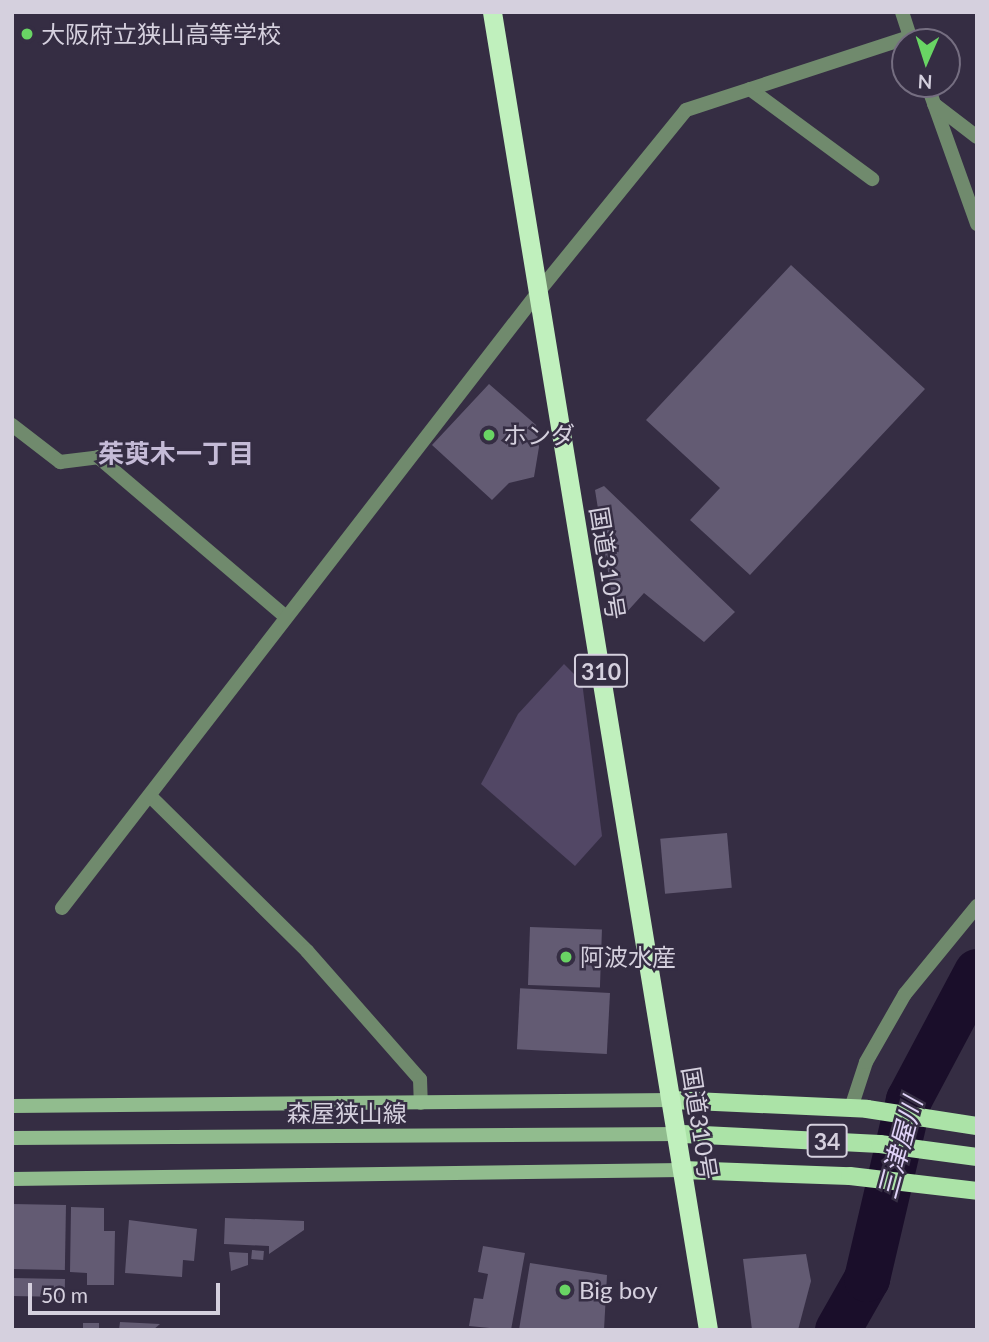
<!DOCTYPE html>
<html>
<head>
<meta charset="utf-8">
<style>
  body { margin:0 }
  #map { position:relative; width:989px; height:1342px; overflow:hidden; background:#352d43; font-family:Lato,"Noto Sans JP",sans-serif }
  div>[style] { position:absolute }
  .green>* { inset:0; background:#524765 }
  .river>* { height:46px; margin:-23px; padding:0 23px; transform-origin:23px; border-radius:23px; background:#1a0e2a }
  .building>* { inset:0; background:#635b73; transform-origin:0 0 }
  .minor>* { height:14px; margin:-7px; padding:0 7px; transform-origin:7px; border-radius:7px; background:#708a6d }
  .secondary>* { height:14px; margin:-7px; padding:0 7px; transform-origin:7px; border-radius:7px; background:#91bc8e }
  .primary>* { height:18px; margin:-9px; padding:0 9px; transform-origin:9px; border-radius:9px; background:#abe3a7 }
  .trunk>* { height:19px; margin:-9.5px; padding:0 9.5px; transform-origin:9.5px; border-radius:9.5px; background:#c0f0bd }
  .dots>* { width:19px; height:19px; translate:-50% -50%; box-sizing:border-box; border:4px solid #352d43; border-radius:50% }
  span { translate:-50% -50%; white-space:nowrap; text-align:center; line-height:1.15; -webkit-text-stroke:5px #352d43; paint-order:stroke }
  .shield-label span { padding:2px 5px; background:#352d43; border:2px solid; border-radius:5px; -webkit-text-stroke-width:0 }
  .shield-label { font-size:23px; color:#d5d0de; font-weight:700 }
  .poi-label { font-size:24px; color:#d5d0de }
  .left { translate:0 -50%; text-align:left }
  .street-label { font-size:24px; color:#d5d0de }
  .neighbourhood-label { font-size:26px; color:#c5bbd7; font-weight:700 }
  .water-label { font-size:26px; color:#e0d3f8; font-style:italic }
  .frame { position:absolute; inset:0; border:14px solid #d5d0de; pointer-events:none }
  .north { position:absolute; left:891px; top:28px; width:70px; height:70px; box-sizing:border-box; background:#352d43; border:2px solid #756e81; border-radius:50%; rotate:183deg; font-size:19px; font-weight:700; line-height:28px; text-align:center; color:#d5d0de }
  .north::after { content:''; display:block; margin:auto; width:24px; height:32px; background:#69d464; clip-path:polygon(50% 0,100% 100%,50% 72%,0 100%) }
  .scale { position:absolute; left:28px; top:1283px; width:192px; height:32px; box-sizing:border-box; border:4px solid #d5d0de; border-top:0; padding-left:9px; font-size:21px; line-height:24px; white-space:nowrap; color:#d5d0de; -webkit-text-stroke:5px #352d43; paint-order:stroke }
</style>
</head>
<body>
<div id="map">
  <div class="green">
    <i style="clip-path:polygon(564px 664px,582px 682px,602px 836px,575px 866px,481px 784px,518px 714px)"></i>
  </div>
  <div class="river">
    <i style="left:838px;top:1330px;width:59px;rotate:-60.4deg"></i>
    <i style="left:867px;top:1279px;width:184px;rotate:-76.8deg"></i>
    <i style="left:909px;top:1100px;width:145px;rotate:-62deg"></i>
  </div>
  <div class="building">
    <i style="clip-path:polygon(791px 265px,925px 389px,750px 575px,690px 520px,720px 488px,646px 420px)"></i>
    <i style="clip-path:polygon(489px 384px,536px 425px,539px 447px,534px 477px,509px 483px,492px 500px,432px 445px)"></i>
    <i style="clip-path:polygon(604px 486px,735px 612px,704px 642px,644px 593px,625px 614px,615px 615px,595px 490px)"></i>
    <i style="left:727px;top:833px;width:55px;height:67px;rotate:85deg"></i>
    <i style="left:530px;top:927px;width:72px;height:58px;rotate:2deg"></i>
    <i style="left:610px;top:993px;width:61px;height:90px;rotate:93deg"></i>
    <i style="left:12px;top:1204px;width:54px;height:65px;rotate:1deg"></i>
    <i style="clip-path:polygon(71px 1207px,104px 1208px,104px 1231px,115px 1231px,114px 1285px,87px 1285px,87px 1273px,70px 1272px)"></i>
    <i style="clip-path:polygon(225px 1218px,304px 1221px,304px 1230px,269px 1254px,269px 1246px,224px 1244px)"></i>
    <i style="clip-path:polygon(129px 1220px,197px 1229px,194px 1261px,183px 1260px,182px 1277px,125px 1273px)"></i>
    <i style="clip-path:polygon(483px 1246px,525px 1253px,511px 1330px,469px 1326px,474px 1298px,483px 1299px,488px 1274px,478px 1272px)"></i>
    <i style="left:252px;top:1250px;width:12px;height:9px;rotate:5deg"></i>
    <i style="clip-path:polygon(229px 1252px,248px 1253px,248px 1265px,231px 1271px)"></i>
    <i style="clip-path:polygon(806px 1254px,811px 1281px,798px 1330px,752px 1330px,743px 1259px)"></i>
    <i style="clip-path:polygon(530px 1263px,607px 1275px,604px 1330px,519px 1330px)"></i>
    <i style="left:12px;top:1278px;width:53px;height:18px;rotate:1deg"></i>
    <i style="clip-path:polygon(120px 1322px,160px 1324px,153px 1330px,119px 1330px)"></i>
    <i style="left:83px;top:1323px;width:16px;height:7px"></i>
  </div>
  <div class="minor">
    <i style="left:902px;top:12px;width:32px;rotate:72deg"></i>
    <i style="left:927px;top:84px;width:149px;rotate:70.3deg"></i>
    <i style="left:750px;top:89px;width:152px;rotate:36.4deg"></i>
    <i style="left:934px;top:104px;width:54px;rotate:37.5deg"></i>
    <i style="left:12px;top:425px;width:61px;rotate:37.6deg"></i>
    <i style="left:60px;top:462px;width:38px;rotate:-7deg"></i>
    <i style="left:98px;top:457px;width:247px;rotate:40.4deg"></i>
    <i style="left:150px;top:796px;width:221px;rotate:44.6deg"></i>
    <i style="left:307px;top:951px;width:171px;rotate:48.6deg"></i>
    <i style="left:420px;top:1079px;width:24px;rotate:88deg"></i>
    <i style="left:62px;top:908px;width:780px;rotate:-52.29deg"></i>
    <i style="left:539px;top:291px;width:233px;rotate:-50.9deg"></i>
    <i style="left:686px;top:110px;width:236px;rotate:-18.1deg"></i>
    <i style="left:851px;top:1108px;width:48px;rotate:-71.9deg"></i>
    <i style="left:866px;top:1062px;width:78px;rotate:-60.2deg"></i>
    <i style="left:905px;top:994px;width:114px;rotate:-50.7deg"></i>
  </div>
  <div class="secondary">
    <i style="left:12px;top:1106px;width:660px;rotate:-0.52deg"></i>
    <i style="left:12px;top:1138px;width:671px;rotate:-0.34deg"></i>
    <i style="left:12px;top:1179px;width:671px;rotate:-0.77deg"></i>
  </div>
  <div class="primary">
    <i style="left:672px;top:1100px;width:195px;rotate:2.6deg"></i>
    <i style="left:867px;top:1109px;width:111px;rotate:8.8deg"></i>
    <i style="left:683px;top:1134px;width:197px;rotate:2.9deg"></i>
    <i style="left:880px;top:1144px;width:98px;rotate:7.6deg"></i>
    <i style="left:683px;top:1170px;width:167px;rotate:2.1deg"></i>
    <i style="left:850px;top:1176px;width:128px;rotate:6.7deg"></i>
  </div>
  <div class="trunk">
    <i style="left:492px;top:12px;width:1336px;rotate:80.69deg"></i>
  </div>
  <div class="dots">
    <i style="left:27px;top:34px;background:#69d464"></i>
    <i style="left:489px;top:435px;background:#69d464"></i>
    <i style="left:566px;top:957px;background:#69d464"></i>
    <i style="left:565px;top:1290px;background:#69d464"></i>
  </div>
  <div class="shield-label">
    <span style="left:601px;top:671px">310</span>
    <span style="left:827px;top:1141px">34</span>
  </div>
  <div class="poi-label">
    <span class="left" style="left:41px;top:34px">大阪府立狭山高等学校</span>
    <span class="left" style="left:503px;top:435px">ホンダ</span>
    <span class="left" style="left:580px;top:957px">阿波水産</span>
    <span class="left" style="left:579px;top:1290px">Big boy</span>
  </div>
  <div class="street-label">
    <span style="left:608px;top:563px;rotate:81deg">国道310号</span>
    <span style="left:347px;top:1113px">森屋狭山線</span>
    <span style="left:700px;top:1123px;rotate:81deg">国道310号</span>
  </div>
  <div class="neighbourhood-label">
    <span style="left:176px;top:454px">茱萸木一丁目</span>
  </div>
  <div class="water-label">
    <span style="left:900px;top:1148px;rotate:-75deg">三津屋川</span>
  </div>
  <div class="frame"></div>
  <div class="north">N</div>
  <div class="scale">50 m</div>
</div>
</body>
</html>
